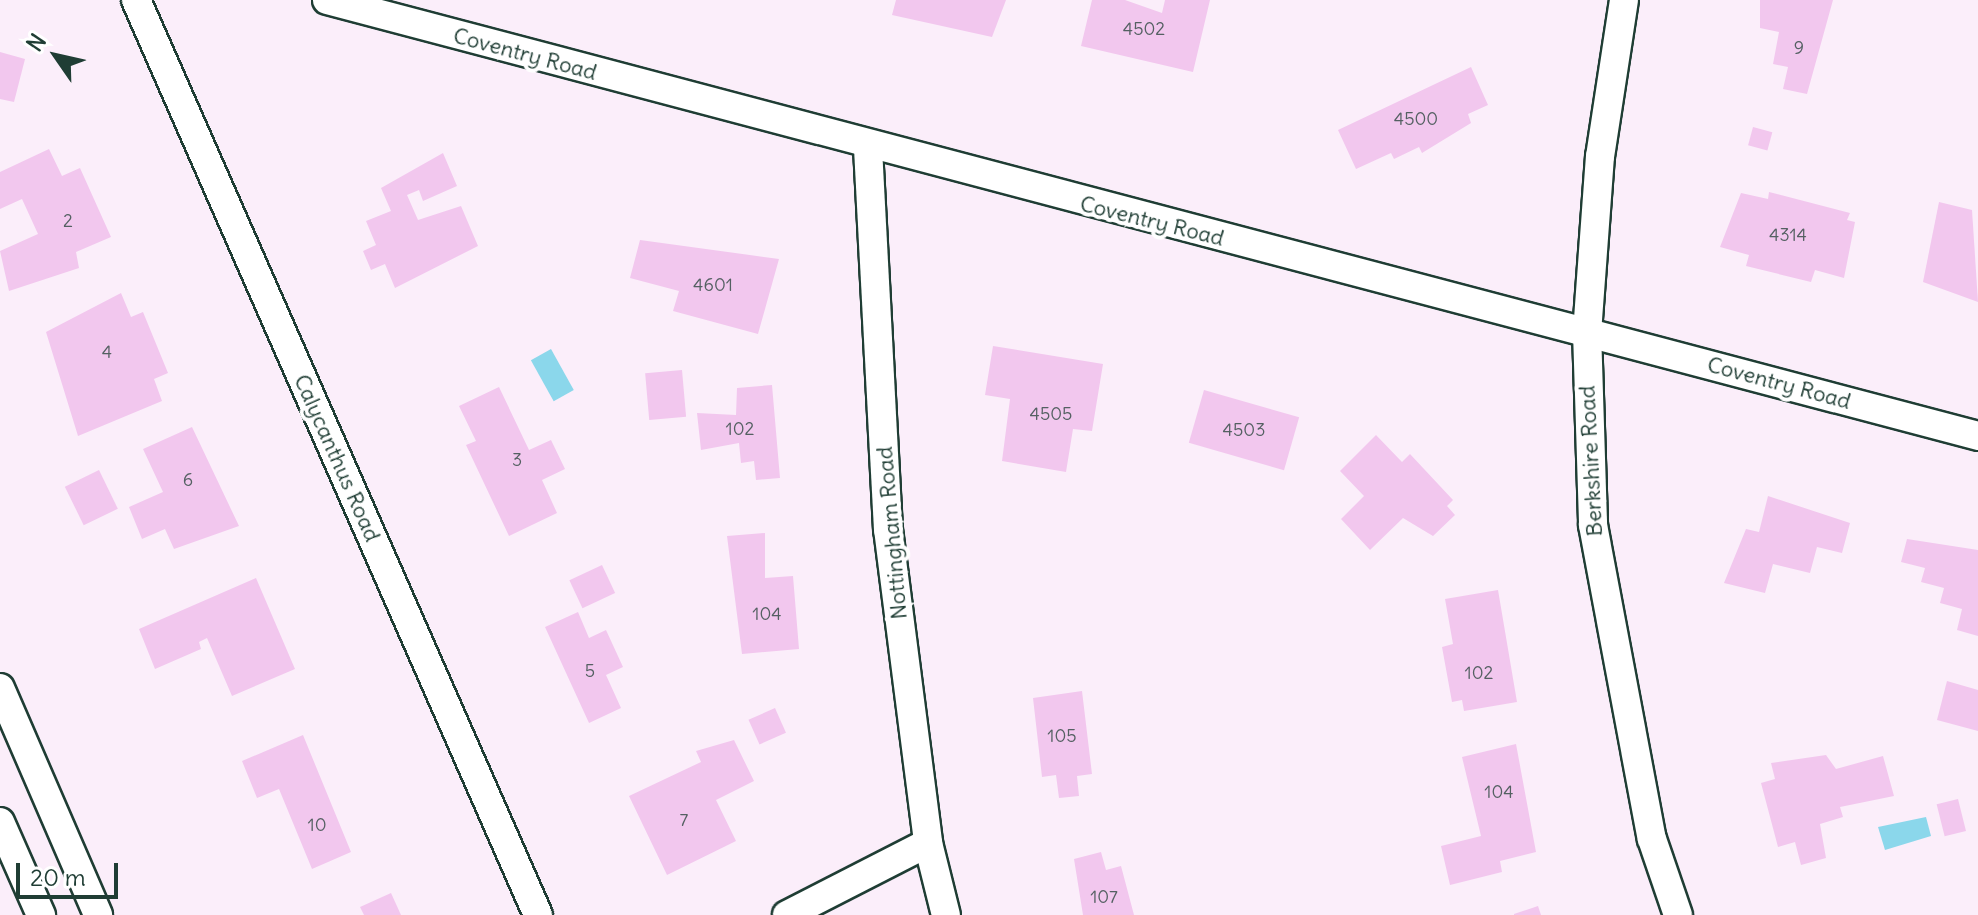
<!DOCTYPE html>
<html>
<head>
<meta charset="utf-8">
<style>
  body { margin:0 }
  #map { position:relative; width:1978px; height:915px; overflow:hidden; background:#fbeefa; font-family:Delius,sans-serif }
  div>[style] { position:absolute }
  .water>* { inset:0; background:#8bd7eb; transform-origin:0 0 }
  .building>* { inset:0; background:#f2c7ee; transform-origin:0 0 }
  .roads { filter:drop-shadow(2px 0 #1f3d34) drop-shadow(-2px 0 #1f3d34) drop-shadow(0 2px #1f3d34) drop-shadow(0 -2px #1f3d34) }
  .street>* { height:28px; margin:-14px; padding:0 14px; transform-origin:14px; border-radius:14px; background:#fff }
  span { translate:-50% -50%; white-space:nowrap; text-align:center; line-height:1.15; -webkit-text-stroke:8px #fff; paint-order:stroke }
  .number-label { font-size:18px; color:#546062 }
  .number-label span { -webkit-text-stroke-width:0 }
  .street-label { font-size:22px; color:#1f3d34 }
  .north { position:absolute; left:16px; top:16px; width:80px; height:80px; -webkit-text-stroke:6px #fff; paint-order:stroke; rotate:304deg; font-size:22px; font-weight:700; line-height:32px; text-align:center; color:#1f3d34 }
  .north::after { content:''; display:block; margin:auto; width:28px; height:36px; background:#1f3d34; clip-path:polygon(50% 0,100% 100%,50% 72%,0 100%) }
  .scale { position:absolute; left:16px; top:863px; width:102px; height:36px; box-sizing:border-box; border:4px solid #1f3d34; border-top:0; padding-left:10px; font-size:24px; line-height:28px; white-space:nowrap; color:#1f3d34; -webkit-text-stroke:6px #fff; paint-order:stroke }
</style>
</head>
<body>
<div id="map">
  <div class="water">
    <i style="left:551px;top:349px;width:47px;height:23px;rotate:61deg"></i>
    <i style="clip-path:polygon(1926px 817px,1931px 836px,1885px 850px,1878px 827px)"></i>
  </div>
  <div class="building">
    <i style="clip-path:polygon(896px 0,1006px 0,992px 37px,892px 15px)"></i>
    <i style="clip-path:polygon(1092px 0,1125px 0,1162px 13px,1165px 0,1210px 0,1193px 72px,1081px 46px)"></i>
    <i style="clip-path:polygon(1760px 0,1833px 0,1807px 94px,1783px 89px,1788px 67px,1773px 64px,1779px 32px,1760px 28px)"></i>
    <i style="clip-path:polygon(0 52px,25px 59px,14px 102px,0 99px)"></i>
    <i style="clip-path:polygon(1471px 67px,1488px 105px,1468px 114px,1471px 123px,1422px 153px,1419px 147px,1394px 159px,1391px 153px,1356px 169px,1338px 130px)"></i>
    <i style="left:1753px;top:127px;width:20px;height:19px;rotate:15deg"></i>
    <i style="clip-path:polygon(49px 149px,62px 176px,80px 168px,111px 237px,76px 252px,79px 268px,9px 291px,0 251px,38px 234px,22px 199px,0 209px,0 172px)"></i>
    <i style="clip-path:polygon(443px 153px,457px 186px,423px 201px,419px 190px,407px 195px,418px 220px,461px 206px,478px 246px,395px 288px,385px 264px,371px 270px,363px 251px,376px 245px,366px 221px,391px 211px,381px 188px)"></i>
    <i style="clip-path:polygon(1769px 192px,1850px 213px,1847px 220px,1855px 222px,1844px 278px,1815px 270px,1811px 282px,1746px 266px,1749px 255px,1720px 247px,1741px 193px,1768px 199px)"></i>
    <i style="clip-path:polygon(1939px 202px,1972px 210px,1978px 302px,1923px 282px)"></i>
    <i style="clip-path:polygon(640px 240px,779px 259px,758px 334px,673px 311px,679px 291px,630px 278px)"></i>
    <i style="clip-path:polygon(121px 293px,131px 317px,143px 312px,168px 373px,154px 379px,162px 401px,78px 436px,46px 332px)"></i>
    <i style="clip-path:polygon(993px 346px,1103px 364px,1092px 431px,1073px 429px,1066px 472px,1002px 461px,1010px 399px,985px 395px)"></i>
    <i style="left:682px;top:370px;width:47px;height:37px;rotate:85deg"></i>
    <i style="clip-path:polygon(772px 385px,780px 478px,756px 480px,754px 461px,741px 463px,739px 443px,701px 450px,697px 413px,736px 415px,737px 388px)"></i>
    <i style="clip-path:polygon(499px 387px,529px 450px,551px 440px,565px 469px,542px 480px,557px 513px,509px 536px,466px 445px,476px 441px,459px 406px)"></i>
    <i style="left:1204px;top:390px;width:99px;height:55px;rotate:16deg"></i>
    <i style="clip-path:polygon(192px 427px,239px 526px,174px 549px,165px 529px,142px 539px,129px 507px,163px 492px,143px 449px)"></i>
    <i style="clip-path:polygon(1376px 435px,1402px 462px,1410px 454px,1453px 500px,1447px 506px,1455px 515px,1433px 536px,1403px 518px,1370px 550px,1341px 519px,1364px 496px,1340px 471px)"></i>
    <i style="left:99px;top:470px;width:43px;height:38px;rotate:64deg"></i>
    <i style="clip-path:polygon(1768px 496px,1850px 523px,1842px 553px,1817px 547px,1810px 573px,1773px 564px,1765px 593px,1724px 583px,1746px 529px,1759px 532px)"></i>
    <i style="clip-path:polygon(765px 533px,765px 578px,793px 576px,799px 649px,742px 654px,727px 536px)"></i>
    <i style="clip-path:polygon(1907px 539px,1978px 550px,1978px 636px,1957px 630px,1962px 609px,1940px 603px,1944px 588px,1921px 582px,1925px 568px,1901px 562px)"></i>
    <i style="left:602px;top:565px;width:31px;height:36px;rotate:65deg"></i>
    <i style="clip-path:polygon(256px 578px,295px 669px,232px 696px,207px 638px,199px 642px,201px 649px,155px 669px,139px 629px)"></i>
    <i style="clip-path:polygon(1498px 590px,1517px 702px,1464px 711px,1462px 700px,1452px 702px,1442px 647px,1453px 644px,1445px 599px)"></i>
    <i style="clip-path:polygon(578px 612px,589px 638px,606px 630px,623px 667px,606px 675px,621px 708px,589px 723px,545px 627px)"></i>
    <i style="clip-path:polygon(1947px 681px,1978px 690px,1978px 731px,1937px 720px)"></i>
    <i style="clip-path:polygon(1082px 691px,1092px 774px,1077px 776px,1079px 796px,1059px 798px,1056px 775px,1042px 777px,1033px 698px)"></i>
    <i style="left:775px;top:708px;width:27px;height:29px;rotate:66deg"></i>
    <i style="clip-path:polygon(303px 735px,351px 852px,312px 869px,279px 789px,257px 798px,242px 761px)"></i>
    <i style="clip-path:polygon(734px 740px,754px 781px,716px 800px,736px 841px,667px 875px,629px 796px,701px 762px,696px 751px)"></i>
    <i style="clip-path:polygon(1516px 744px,1536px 852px,1500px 861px,1502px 872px,1450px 885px,1441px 846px,1481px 836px,1462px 757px)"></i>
    <i style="clip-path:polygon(1826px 755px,1836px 769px,1883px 756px,1894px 796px,1840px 807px,1843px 817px,1820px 824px,1826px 858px,1801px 865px,1795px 842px,1778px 847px,1761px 783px,1775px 779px,1771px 763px)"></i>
    <i style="left:1958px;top:799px;width:33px;height:22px;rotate:76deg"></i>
    <i style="clip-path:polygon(1101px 852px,1106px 870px,1121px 866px,1134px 915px,1083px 915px,1074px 859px)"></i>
    <i style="clip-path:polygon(391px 893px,401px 915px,364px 915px,360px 907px)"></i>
    <i style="clip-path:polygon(1538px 906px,1541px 915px,1514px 915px,1514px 914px)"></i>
  </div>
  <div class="roads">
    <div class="street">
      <i style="left:136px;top:0;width:999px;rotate:66.28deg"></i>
      <i style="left:327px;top:0;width:1708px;rotate:14.79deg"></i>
      <i style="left:1624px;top:0;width:158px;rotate:98.7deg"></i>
      <i style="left:1600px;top:156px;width:175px;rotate:94.2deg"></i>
      <i style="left:1587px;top:331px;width:194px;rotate:88.2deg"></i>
      <i style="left:1593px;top:525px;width:319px;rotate:79.4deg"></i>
      <i style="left:1652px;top:839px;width:80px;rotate:71.1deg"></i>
      <i style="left:868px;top:148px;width:382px;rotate:87deg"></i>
      <i style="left:888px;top:529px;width:317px;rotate:82.7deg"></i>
      <i style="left:928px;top:843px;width:74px;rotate:76deg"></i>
      <i style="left:0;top:688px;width:247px;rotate:66.6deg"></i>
      <i style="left:0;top:822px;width:102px;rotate:66.2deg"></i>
      <i style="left:787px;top:915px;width:158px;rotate:-27.1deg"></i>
    </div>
  </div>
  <div class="number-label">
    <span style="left:1144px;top:29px">4502</span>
    <span style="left:1799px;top:48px">9</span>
    <span style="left:1416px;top:119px">4500</span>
    <span style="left:68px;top:221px">2</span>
    <span style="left:1788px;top:235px">4314</span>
    <span style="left:713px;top:285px">4601</span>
    <span style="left:107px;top:352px">4</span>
    <span style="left:1051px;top:414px">4505</span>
    <span style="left:740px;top:429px">102</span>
    <span style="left:1244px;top:430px">4503</span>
    <span style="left:517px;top:460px">3</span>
    <span style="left:188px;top:480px">6</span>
    <span style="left:767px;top:614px">104</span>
    <span style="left:590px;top:671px">5</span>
    <span style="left:1479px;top:673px">102</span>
    <span style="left:1062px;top:736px">105</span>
    <span style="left:1499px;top:792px">104</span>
    <span style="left:684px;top:820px">7</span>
    <span style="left:317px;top:825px">10</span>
    <span style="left:1104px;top:897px">107</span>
  </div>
  <div class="street-label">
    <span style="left:525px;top:54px;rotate:15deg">Coventry Road</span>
    <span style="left:1152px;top:221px;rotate:14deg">Coventry Road</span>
    <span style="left:1779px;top:383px;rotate:15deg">Coventry Road</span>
    <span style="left:337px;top:458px;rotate:66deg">Calycanthus Road</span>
    <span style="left:1591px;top:461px;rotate:-93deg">Berkshire Road</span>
    <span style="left:892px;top:533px;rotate:-95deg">Nottingham Road</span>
  </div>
  <div class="north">N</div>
  <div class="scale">20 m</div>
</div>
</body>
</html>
